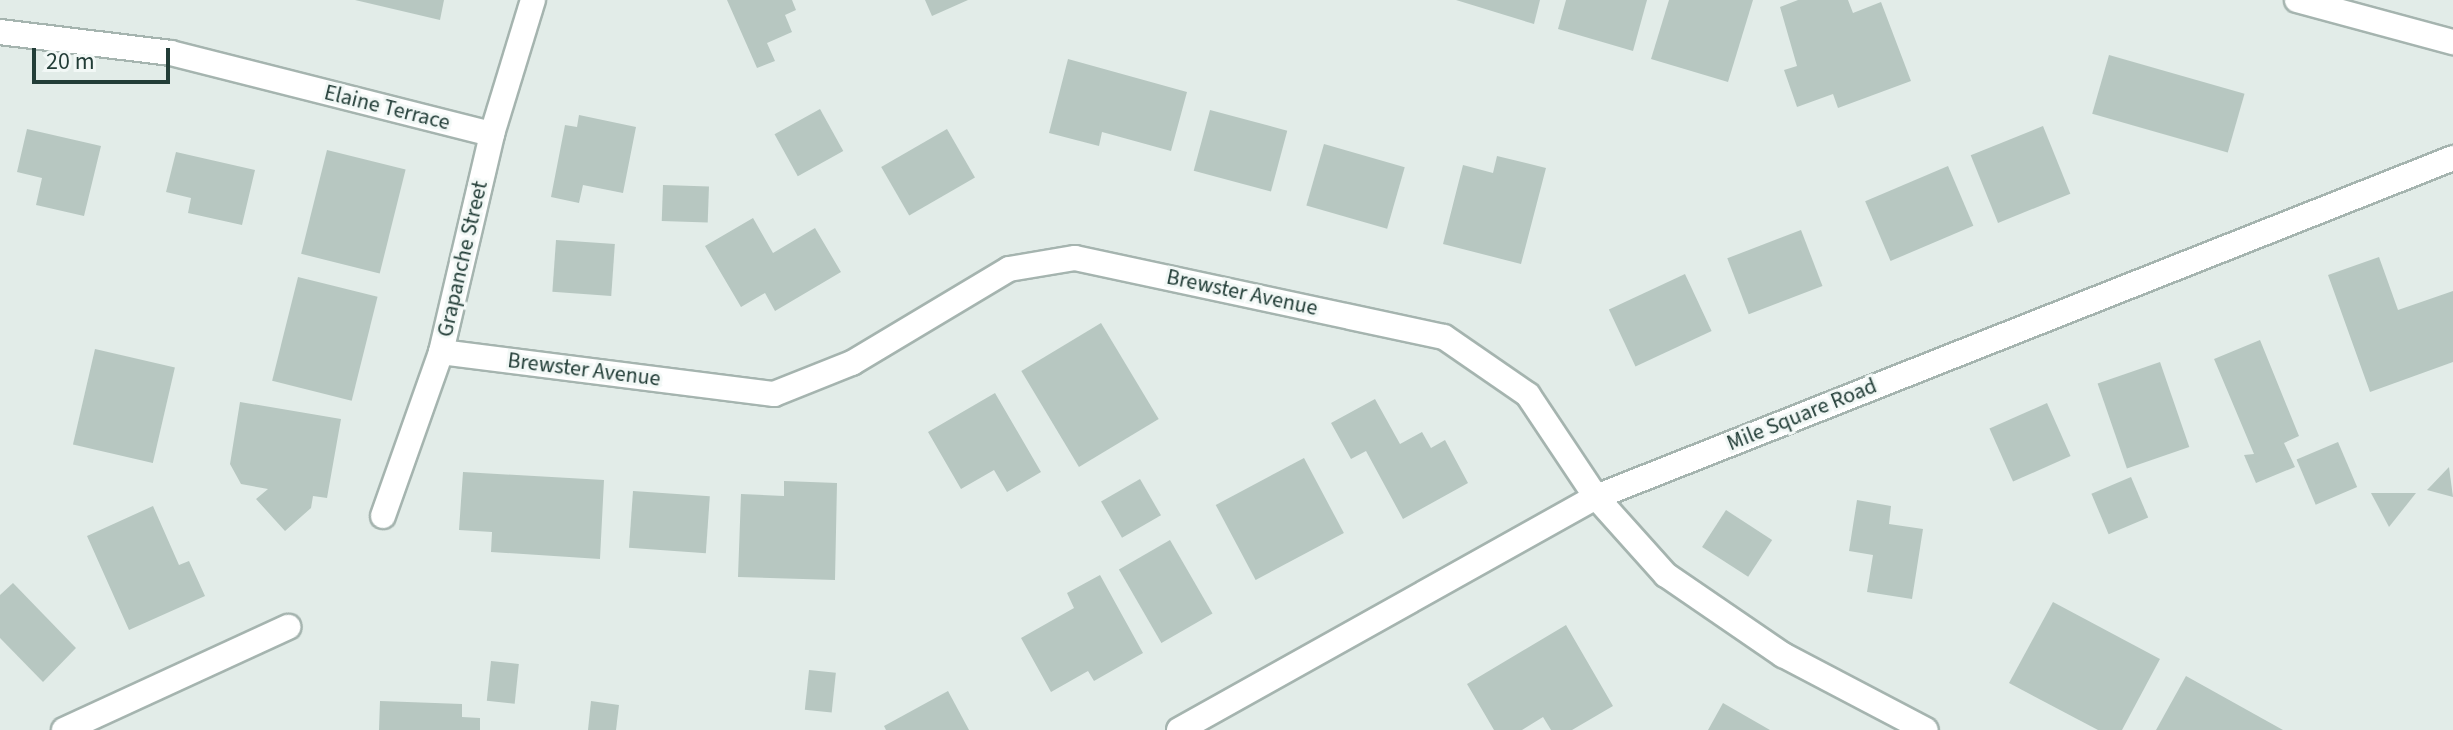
<!DOCTYPE html>
<html>
<head>
<meta charset="utf-8">
<style>
  body { margin:0 }
  #map { position:relative; width:2453px; height:730px; overflow:hidden; background:#e2ece8; font-family:"Source Sans 3",sans-serif }
  div>[style] { position:absolute }
  .building>* { inset:0; background:#b7c7c1; transform-origin:0 0 }
  .roads { filter:drop-shadow(2px 0 #a5b4af) drop-shadow(-2px 0 #a5b4af) drop-shadow(0 2px #a5b4af) drop-shadow(0 -2px #a5b4af) }
  .minor>* { height:24px; margin:-12px; padding:0 12px; transform-origin:12px; border-radius:12px; background:#fff }
  span { translate:-50% -50%; white-space:nowrap; text-align:center; line-height:1.15; -webkit-text-stroke:6px #f2f8f6; paint-order:stroke }
  .street-label { font-size:22px; color:#223d37 }
  .scale { position:absolute; left:32px; top:48px; width:138px; height:36px; box-sizing:border-box; border:4px solid #223d37; border-top:0; padding-left:10px; font-size:24px; line-height:28px; white-space:nowrap; color:#223d37; -webkit-text-stroke:6px #f2f8f6; paint-order:stroke }
</style>
</head>
<body>
<div id="map">
  <div class="building">
    <i style="clip-path:polygon(355px 0,444px 0,440px 20px)"></i>
    <i style="clip-path:polygon(727px 0,792px 0,796px 10px,785px 15px,792px 32px,767px 43px,775px 61px,757px 68px)"></i>
    <i style="clip-path:polygon(925px 0,968px 0,932px 16px)"></i>
    <i style="clip-path:polygon(1456px 0,1540px 0,1534px 24px)"></i>
    <i style="clip-path:polygon(1566px 0,1647px 0,1633px 51px,1558px 29px)"></i>
    <i style="clip-path:polygon(1669px 0,1753px 0,1728px 82px,1651px 59px)"></i>
    <i style="clip-path:polygon(1798px 0,1848px 0,1853px 13px,1881px 2px,1911px 81px,1838px 108px,1833px 94px,1797px 107px,1784px 70px,1797px 66px,1780px 7px)"></i>
    <i style="left:2109px;top:55px;width:141px;height:61px;rotate:16deg"></i>
    <i style="clip-path:polygon(1068px 59px,1187px 92px,1171px 151px,1102px 132px,1099px 146px,1049px 133px)"></i>
    <i style="left:820px;top:109px;width:48px;height:52px;rotate:61deg"></i>
    <i style="left:1210px;top:110px;width:80px;height:63px;rotate:15deg"></i>
    <i style="clip-path:polygon(579px 115px,636px 127px,623px 193px,583px 185px,579px 203px,551px 197px,565px 125px,577px 127px)"></i>
    <i style="left:2043px;top:126px;width:73px;height:78px;rotate:68deg"></i>
    <i style="clip-path:polygon(27px 129px,101px 146px,84px 216px,36px 205px,42px 178px,17px 172px)"></i>
    <i style="left:947px;top:129px;width:56px;height:76px;rotate:60deg"></i>
    <i style="left:1324px;top:144px;width:84px;height:64px;rotate:16deg"></i>
    <i style="left:327px;top:150px;width:81px;height:107px;rotate:14deg"></i>
    <i style="clip-path:polygon(176px 152px,255px 170px,242px 225px,188px 213px,191px 198px,166px 192px)"></i>
    <i style="clip-path:polygon(1497px 156px,1546px 168px,1521px 264px,1443px 244px,1463px 165px,1493px 173px)"></i>
    <i style="left:1948px;top:166px;width:65px;height:90px;rotate:67deg"></i>
    <i style="left:663px;top:185px;width:46px;height:36px;rotate:2deg"></i>
    <i style="clip-path:polygon(753px 218px,773px 253px,815px 228px,841px 272px,775px 311px,765px 293px,741px 307px,705px 246px)"></i>
    <i style="left:1801px;top:230px;width:60px;height:79px;rotate:69deg"></i>
    <i style="left:556px;top:240px;width:59px;height:52px;rotate:4deg"></i>
    <i style="clip-path:polygon(2379px 257px,2398px 310px,2453px 291px,2453px 362px,2370px 392px,2328px 275px)"></i>
    <i style="left:1685px;top:274px;width:63px;height:84px;rotate:65deg"></i>
    <i style="left:298px;top:277px;width:82px;height:107px;rotate:14deg"></i>
    <i style="left:1101px;top:323px;width:112px;height:93px;rotate:59deg"></i>
    <i style="clip-path:polygon(2260px 340px,2299px 436px,2284px 443px,2295px 467px,2256px 483px,2244px 455px,2254px 454px,2214px 359px)"></i>
    <i style="left:95px;top:349px;width:82px;height:98px;rotate:13deg"></i>
    <i style="left:2160px;top:362px;width:90px;height:66px;rotate:71deg"></i>
    <i style="clip-path:polygon(995px 393px,1041px 472px,1007px 492px,994px 470px,961px 489px,928px 432px)"></i>
    <i style="clip-path:polygon(1375px 399px,1400px 444px,1422px 432px,1431px 448px,1445px 440px,1468px 483px,1403px 519px,1366px 451px,1351px 459px,1331px 423px)"></i>
    <i style="clip-path:polygon(240px 402px,341px 419px,327px 498px,313px 496px,311px 508px,285px 531px,256px 499px,268px 489px,241px 484px,230px 464px)"></i>
    <i style="left:2047px;top:403px;width:58px;height:63px;rotate:66deg"></i>
    <i style="left:2338px;top:442px;width:49px;height:45px;rotate:67deg"></i>
    <i style="left:1304px;top:458px;width:85px;height:100px;rotate:62deg"></i>
    <i style="clip-path:polygon(2449px 467px,2453px 497px,2427px 490px)"></i>
    <i style="clip-path:polygon(463px 472px,604px 480px,600px 559px,491px 552px,492px 532px,459px 530px)"></i>
    <i style="left:2131px;top:477px;width:44px;height:43px;rotate:67deg"></i>
    <i style="left:1140px;top:479px;width:42px;height:45px;rotate:60deg"></i>
    <i style="clip-path:polygon(784px 481px,837px 483px,835px 580px,738px 577px,741px 494px,784px 496px)"></i>
    <i style="left:633px;top:491px;width:77px;height:57px;rotate:4deg"></i>
    <i style="clip-path:polygon(2371px 493px,2416px 493px,2389px 527px)"></i>
    <i style="clip-path:polygon(1857px 500px,1891px 506px,1889px 524px,1923px 529px,1912px 599px,1867px 592px,1873px 555px,1849px 551px)"></i>
    <i style="clip-path:polygon(153px 506px,179px 565px,189px 561px,205px 596px,129px 630px,87px 536px)"></i>
    <i style="left:1726px;top:510px;width:55px;height:44px;rotate:33deg"></i>
    <i style="left:1170px;top:540px;width:85px;height:59px;rotate:60deg"></i>
    <i style="clip-path:polygon(1100px 575px,1143px 653px,1094px 681px,1088px 671px,1051px 692px,1021px 638px,1074px 608px,1067px 593px)"></i>
    <i style="clip-path:polygon(13px 583px,76px 648px,43px 682px,0 638px,0 595px)"></i>
    <i style="clip-path:polygon(2053px 602px,2160px 659px,2122px 730px,2098px 730px,2009px 683px)"></i>
    <i style="clip-path:polygon(1566px 625px,1613px 706px,1572px 730px,1551px 730px,1543px 717px,1522px 730px,1494px 730px,1467px 684px)"></i>
    <i style="left:491px;top:661px;width:28px;height:40px;rotate:6deg"></i>
    <i style="left:809px;top:670px;width:27px;height:40px;rotate:6deg"></i>
    <i style="clip-path:polygon(2186px 676px,2283px 730px,2156px 730px)"></i>
    <i style="clip-path:polygon(948px 691px,969px 730px,886px 730px,884px 726px)"></i>
    <i style="clip-path:polygon(380px 701px,462px 704px,462px 717px,480px 718px,480px 730px,379px 730px)"></i>
    <i style="clip-path:polygon(591px 701px,619px 705px,616px 730px,588px 730px)"></i>
    <i style="clip-path:polygon(1723px 703px,1770px 730px,1708px 730px)"></i>
  </div>
  <div class="roads">
    <div class="minor">
      <i style="left:2297px;top:0;width:162px;rotate:15.1deg"></i>
      <i style="left:0;top:32px;width:172px;rotate:7deg"></i>
      <i style="left:171px;top:53px;width:331px;rotate:14.2deg"></i>
      <i style="left:441px;top:352px;width:336px;rotate:7.2deg"></i>
      <i style="left:774px;top:394px;width:84px;rotate:-21.7deg"></i>
      <i style="left:852px;top:363px;width:183px;rotate:-30.9deg"></i>
      <i style="left:1009px;top:269px;width:67px;rotate:-9.5deg"></i>
      <i style="left:1075px;top:258px;width:377px;rotate:12.1deg"></i>
      <i style="left:1444px;top:337px;width:102px;rotate:34.6deg"></i>
      <i style="left:1528px;top:395px;width:123px;rotate:56.3deg"></i>
      <i style="left:1596px;top:497px;width:105px;rotate:48.1deg"></i>
      <i style="left:1666px;top:575px;width:142px;rotate:34.4deg"></i>
      <i style="left:1783px;top:655px;width:161px;rotate:27.7deg"></i>
      <i style="left:383px;top:516px;width:174px;rotate:-70.5deg"></i>
      <i style="left:441px;top:352px;width:224px;rotate:-76.8deg"></i>
      <i style="left:492px;top:134px;width:140px;rotate:-73deg"></i>
      <i style="left:64px;top:730px;width:247px;rotate:-24.7deg"></i>
      <i style="left:1179px;top:730px;width:478px;rotate:-29.2deg"></i>
      <i style="left:1596px;top:497px;width:922px;rotate:-21.58deg"></i>
    </div>
  </div>
  <div class="street-label">
    <span style="left:387px;top:108px;rotate:14deg">Elaine Terrace</span>
    <span style="left:463px;top:259px;rotate:-77deg">Grapanche Street</span>
    <span style="left:1242px;top:293px;rotate:12deg">Brewster Avenue</span>
    <span style="left:584px;top:370px;rotate:7deg">Brewster Avenue</span>
    <span style="left:1802px;top:415px;rotate:-22deg">Mile Square Road</span>
  </div>
  <div class="scale">20 m</div>
</div>
</body>
</html>
